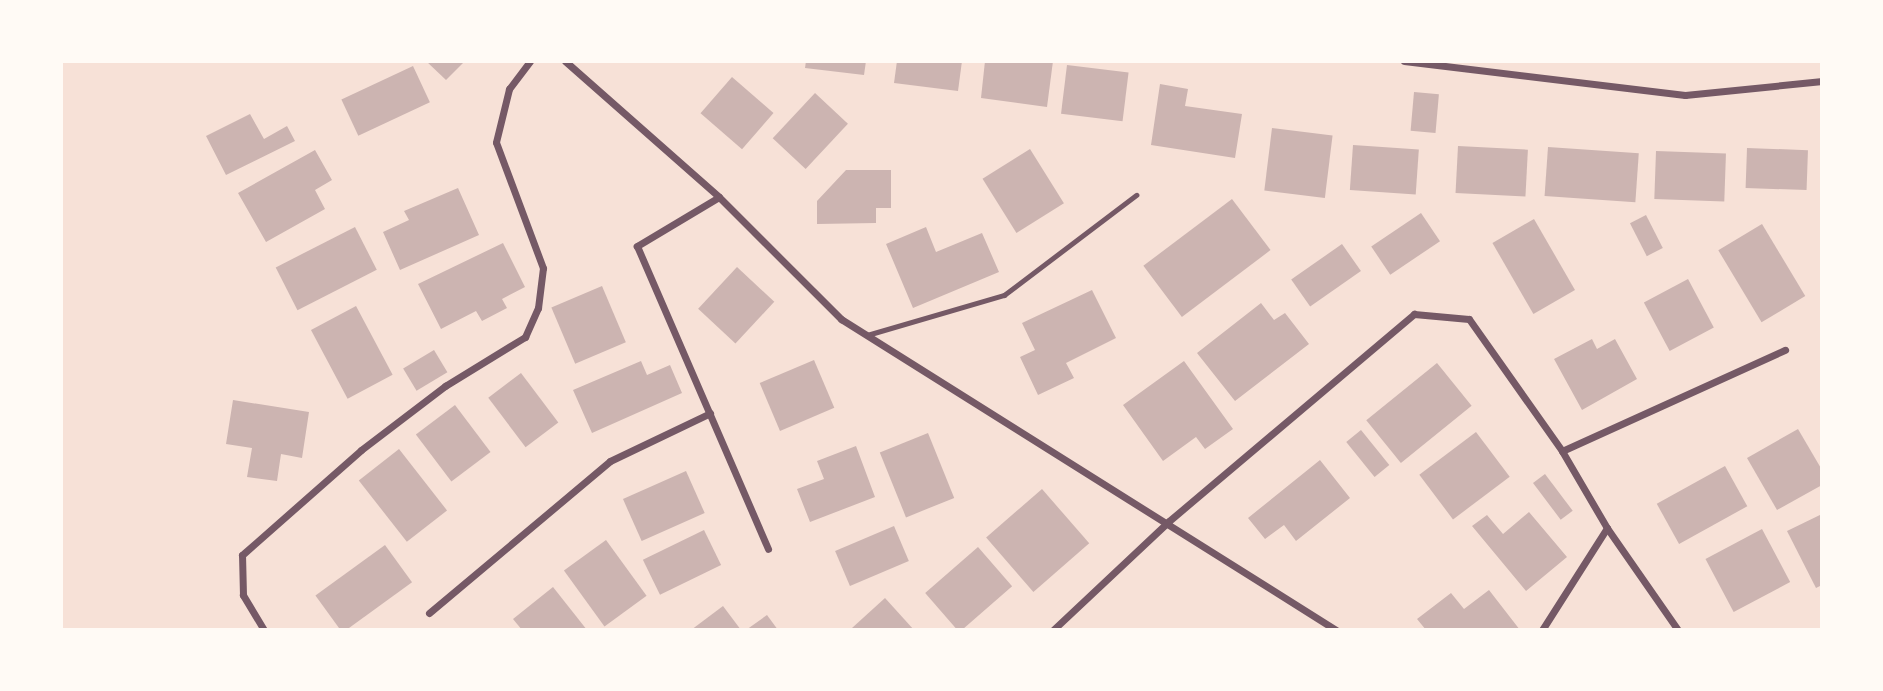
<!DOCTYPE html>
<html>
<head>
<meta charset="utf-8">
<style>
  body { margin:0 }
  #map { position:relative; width:1883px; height:691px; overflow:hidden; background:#f7e1d7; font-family:"PT Sans",sans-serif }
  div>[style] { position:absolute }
  .building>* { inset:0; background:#ccb4b1; transform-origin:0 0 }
  .service>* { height:5px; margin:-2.5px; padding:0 2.5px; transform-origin:2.5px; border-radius:2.5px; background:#755966 }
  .minor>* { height:7px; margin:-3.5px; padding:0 3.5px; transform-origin:3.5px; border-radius:3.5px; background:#755966 }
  span { translate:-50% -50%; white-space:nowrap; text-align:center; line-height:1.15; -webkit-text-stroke:5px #fffaf5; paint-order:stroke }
  .frame { position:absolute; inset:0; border:63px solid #fffaf5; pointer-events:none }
</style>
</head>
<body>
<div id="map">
  <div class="building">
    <i style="clip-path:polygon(426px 61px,462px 61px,463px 63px,446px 80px)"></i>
    <i style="clip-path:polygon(806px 61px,866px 61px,864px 75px,805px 68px)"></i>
    <i style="clip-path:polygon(897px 61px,962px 61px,958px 91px,894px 83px)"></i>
    <i style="clip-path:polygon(985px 61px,1053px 61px,1047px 107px,981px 98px)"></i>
    <i style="left:1067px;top:65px;width:62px;height:49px;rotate:7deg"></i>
    <i style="left:413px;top:66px;width:40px;height:79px;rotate:65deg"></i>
    <i style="left:732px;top:77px;width:55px;height:48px;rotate:41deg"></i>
    <i style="clip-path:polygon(1160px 84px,1188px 89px,1185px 106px,1242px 114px,1235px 158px,1151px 145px)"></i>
    <i style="left:1414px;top:92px;width:25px;height:39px;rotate:5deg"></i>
    <i style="left:815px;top:93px;width:45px;height:62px;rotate:43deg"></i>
    <i style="clip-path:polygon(250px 114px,264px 139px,287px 126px,295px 141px,226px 175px,206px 136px)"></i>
    <i style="left:1272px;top:128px;width:61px;height:63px;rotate:7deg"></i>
    <i style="left:1353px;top:145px;width:66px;height:45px;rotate:4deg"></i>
    <i style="left:1458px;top:146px;width:70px;height:47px;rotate:3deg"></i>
    <i style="left:1548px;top:147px;width:91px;height:49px;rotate:4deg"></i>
    <i style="left:1747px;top:148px;width:61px;height:40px;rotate:2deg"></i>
    <i style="left:1030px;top:149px;width:64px;height:56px;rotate:58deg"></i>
    <i style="clip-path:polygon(315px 150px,332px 180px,315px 190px,325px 209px,266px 242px,238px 193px)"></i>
    <i style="left:1656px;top:151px;width:70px;height:48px;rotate:2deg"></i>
    <i style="clip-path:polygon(846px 170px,891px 170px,891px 208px,876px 208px,876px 223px,817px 224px,817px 201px)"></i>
    <i style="clip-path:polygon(458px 188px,479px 235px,400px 270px,383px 232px,409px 220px,404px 211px)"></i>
    <i style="left:1232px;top:199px;width:64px;height:111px;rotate:53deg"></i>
    <i style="left:1421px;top:213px;width:34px;height:60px;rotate:56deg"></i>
    <i style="left:1646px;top:215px;width:37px;height:18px;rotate:63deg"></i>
    <i style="left:1534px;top:219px;width:82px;height:48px;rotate:60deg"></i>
    <i style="left:1762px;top:224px;width:84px;height:51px;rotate:59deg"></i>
    <i style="left:355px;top:227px;width:48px;height:89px;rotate:63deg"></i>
    <i style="clip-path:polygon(926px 227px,936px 252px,982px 233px,999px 272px,913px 308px,886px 244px)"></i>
    <i style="clip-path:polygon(503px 243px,525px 287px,502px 299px,507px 308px,482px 321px,476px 311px,441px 329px,418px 284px)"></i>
    <i style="left:1342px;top:244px;width:33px;height:62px;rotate:55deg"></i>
    <i style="left:737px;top:267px;width:51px;height:57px;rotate:43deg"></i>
    <i style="left:1688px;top:279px;width:55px;height:50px;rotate:62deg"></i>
    <i style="left:602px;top:286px;width:61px;height:55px;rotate:67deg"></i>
    <i style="clip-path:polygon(1092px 290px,1116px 338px,1066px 363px,1074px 378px,1038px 395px,1020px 357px,1035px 350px,1022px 323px)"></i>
    <i style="clip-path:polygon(1261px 303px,1274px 320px,1285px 313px,1309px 344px,1235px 401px,1197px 353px)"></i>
    <i style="left:356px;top:306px;width:78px;height:51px;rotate:62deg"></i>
    <i style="clip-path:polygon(1592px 339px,1597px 349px,1615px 339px,1637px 379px,1582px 410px,1554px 359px)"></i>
    <i style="left:434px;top:350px;width:26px;height:36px;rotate:59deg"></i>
    <i style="left:814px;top:360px;width:52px;height:59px;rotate:67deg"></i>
    <i style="clip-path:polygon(641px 361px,647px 375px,670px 365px,682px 393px,592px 433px,573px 390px)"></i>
    <i style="clip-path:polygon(1184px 361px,1233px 429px,1205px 449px,1196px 437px,1163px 461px,1123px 405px)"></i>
    <i style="left:1437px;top:363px;width:55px;height:91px;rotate:51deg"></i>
    <i style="left:521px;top:373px;width:62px;height:41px;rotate:53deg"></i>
    <i style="clip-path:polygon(233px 400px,309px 412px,302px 458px,281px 454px,277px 481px,247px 477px,252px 448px,226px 444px)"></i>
    <i style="left:455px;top:405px;width:59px;height:49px;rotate:53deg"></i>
    <i style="clip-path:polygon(1798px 429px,1822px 470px,1822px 485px,1777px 510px,1747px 458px)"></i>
    <i style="left:1361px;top:430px;width:45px;height:19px;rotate:51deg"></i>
    <i style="left:1476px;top:432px;width:56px;height:71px;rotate:53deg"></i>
    <i style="left:928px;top:433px;width:70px;height:52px;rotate:68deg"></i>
    <i style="clip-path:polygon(856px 446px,875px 497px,810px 522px,797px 489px,824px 479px,817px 461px)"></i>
    <i style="left:399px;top:449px;width:78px;height:51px;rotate:52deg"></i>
    <i style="clip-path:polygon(1320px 460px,1350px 498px,1296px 541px,1284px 525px,1265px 539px,1248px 518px)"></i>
    <i style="left:1725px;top:466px;width:46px;height:78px;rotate:61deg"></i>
    <i style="left:686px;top:471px;width:46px;height:69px;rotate:66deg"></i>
    <i style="left:1545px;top:474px;width:46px;height:15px;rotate:53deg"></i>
    <i style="left:1042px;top:489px;width:72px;height:74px;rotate:49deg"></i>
    <i style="clip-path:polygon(1529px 512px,1567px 557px,1526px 591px,1472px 526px,1487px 515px,1503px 534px)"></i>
    <i style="clip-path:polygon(1822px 514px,1822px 585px,1816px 588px,1787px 531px)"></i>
    <i style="left:894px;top:526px;width:38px;height:64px;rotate:67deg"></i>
    <i style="left:1762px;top:529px;width:60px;height:64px;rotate:62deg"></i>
    <i style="left:704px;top:530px;width:39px;height:68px;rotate:64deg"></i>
    <i style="left:606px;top:540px;width:69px;height:52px;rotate:54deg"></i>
    <i style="left:385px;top:545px;width:46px;height:86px;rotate:54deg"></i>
    <i style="left:978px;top:547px;width:52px;height:70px;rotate:49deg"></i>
    <i style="clip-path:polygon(553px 587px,587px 630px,522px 630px,513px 619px)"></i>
    <i style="clip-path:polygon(1489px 590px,1520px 630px,1426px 630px,1417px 619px,1451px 593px,1464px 609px)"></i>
    <i style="clip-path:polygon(885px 598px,914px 630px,854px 630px,852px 628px)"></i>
    <i style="clip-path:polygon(723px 606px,741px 630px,691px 630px)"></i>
    <i style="clip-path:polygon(767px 615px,778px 630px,746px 630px)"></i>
  </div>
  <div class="service">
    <i style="left:867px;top:335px;width:143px;rotate:-16.3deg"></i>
    <i style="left:1004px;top:295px;width:166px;rotate:-37.1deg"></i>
  </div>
  <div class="minor">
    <i style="left:565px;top:61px;width:205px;rotate:41.4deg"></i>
    <i style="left:719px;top:197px;width:173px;rotate:45deg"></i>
    <i style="left:841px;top:319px;width:585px;rotate:32.14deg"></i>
    <i style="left:1404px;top:61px;width:283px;rotate:6.9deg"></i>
    <i style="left:1685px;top:95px;width:138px;rotate:-5.8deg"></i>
    <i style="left:719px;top:197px;width:96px;rotate:149.1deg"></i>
    <i style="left:637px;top:246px;width:330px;rotate:66.6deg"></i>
    <i style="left:1562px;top:451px;width:245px;rotate:-24.4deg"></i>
    <i style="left:429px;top:613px;width:236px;rotate:-40deg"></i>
    <i style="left:610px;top:461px;width:111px;rotate:-25.6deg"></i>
    <i style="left:264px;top:630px;width:41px;rotate:-121deg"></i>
    <i style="left:243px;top:595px;width:40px;rotate:-91.4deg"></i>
    <i style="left:242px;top:555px;width:159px;rotate:-41.4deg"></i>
    <i style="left:361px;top:450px;width:106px;rotate:-37.3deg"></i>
    <i style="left:445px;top:386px;width:94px;rotate:-31.5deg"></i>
    <i style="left:525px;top:337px;width:32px;rotate:-66deg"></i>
    <i style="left:538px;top:308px;width:40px;rotate:-82.9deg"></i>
    <i style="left:543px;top:268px;width:134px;rotate:-110.5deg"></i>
    <i style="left:496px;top:142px;width:55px;rotate:-76.2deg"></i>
    <i style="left:509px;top:89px;width:35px;rotate:-53deg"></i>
    <i style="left:1053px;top:630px;width:159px;rotate:-43.2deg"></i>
    <i style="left:1169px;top:521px;width:321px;rotate:-40.2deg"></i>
    <i style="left:1414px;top:314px;width:55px;rotate:5.2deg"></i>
    <i style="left:1469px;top:319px;width:161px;rotate:54.8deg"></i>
    <i style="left:1562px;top:451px;width:89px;rotate:59.7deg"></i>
    <i style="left:1607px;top:528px;width:124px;rotate:55.2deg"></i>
    <i style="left:1542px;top:630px;width:121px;rotate:-57.5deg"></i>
  </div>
  <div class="frame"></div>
</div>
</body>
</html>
